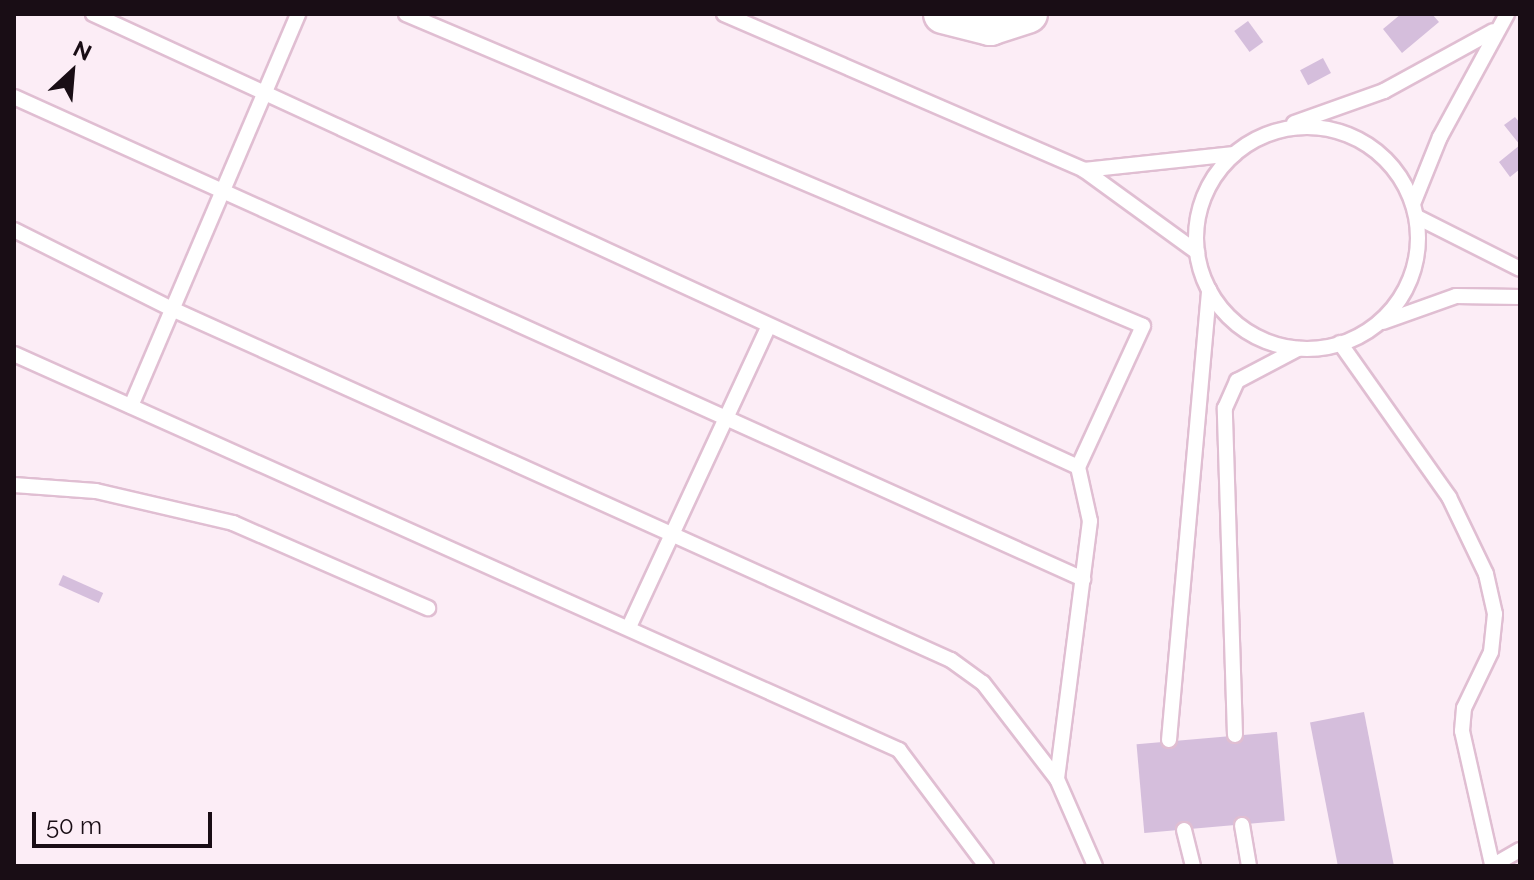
<!DOCTYPE html>
<html>
<head>
<meta charset="utf-8">
<style>
  body { margin:0 }
  #map { position:relative; width:1534px; height:880px; overflow:hidden; background:#fcedf6; font-family:Raleway,sans-serif }
  div>[style] { position:absolute }
  .building>* { inset:0; background:#d5bedc; transform-origin:0 0 }
  .roads { filter:drop-shadow(2px 0 #e0bed2) drop-shadow(-2px 0 #e0bed2) drop-shadow(0 2px #e0bed2) drop-shadow(0 -2px #e0bed2) }
  .lane>* { height:14px; margin:-7px; padding:0 7px; transform-origin:7px; border-radius:7px; background:#fff }
  .lane>.ring { margin:-7px; padding:0; box-sizing:content-box; background:none; border:14px solid #fff; border-radius:50% }
  .secondary>* { height:38px; margin:-19px; padding:0 19px; transform-origin:19px; border-radius:19px; background:#fff }
  span { translate:-50% -50%; white-space:nowrap; text-align:center; line-height:1.15; -webkit-text-stroke:6px #fcedf6; paint-order:stroke }
  .frame { position:absolute; inset:0; border:16px solid #190d15; pointer-events:none }
  .north { position:absolute; left:32px; top:32px; width:80px; height:80px; -webkit-text-stroke:6px #fcedf6; paint-order:stroke; rotate:26deg; font-size:22px; font-weight:700; line-height:32px; text-align:center; color:#190d15 }
  .north::after { content:''; display:block; margin:auto; width:28px; height:36px; background:#190d15; clip-path:polygon(50% 0,100% 100%,50% 72%,0 100%) }
  .scale { position:absolute; left:32px; top:812px; width:180px; height:36px; box-sizing:border-box; border:4px solid #190d15; border-top:0; padding-left:10px; font-size:24px; line-height:28px; white-space:nowrap; color:#190d15; -webkit-text-stroke:6px #fcedf6; paint-order:stroke }
</style>
</head>
<body>
<div id="map">
  <div class="building">
    <i style="clip-path:polygon(1401px 14px,1432px 14px,1439px 22px,1402px 53px,1383px 29px)"></i>
    <i style="left:1248px;top:21px;width:26px;height:17px;rotate:54deg"></i>
    <i style="left:1323px;top:58px;width:17px;height:26px;rotate:62deg"></i>
    <i style="clip-path:polygon(1515px 117px,1520px 123px,1520px 169px,1510px 177px,1499px 162px,1520px 145px,1504px 125px)"></i>
    <i style="left:63px;top:575px;width:44px;height:11px;rotate:24deg"></i>
    <i style="left:1364px;top:712px;width:157px;height:55px;rotate:79deg"></i>
    <i style="left:1277px;top:732px;width:89px;height:141px;rotate:85deg"></i>
  </div>
  <div class="roads">
    <div class="lane">
      <i style="left:93px;top:14px;width:1084px;rotate:24.7deg"></i>
      <i style="left:1078px;top:467px;width:55px;rotate:77.5deg"></i>
      <i style="left:1090px;top:521px;width:260px;rotate:97.3deg"></i>
      <i style="left:1057px;top:779px;width:95px;rotate:66.4deg"></i>
      <i style="left:406px;top:14px;width:800px;rotate:22.94deg"></i>
      <i style="left:1143px;top:326px;width:155px;rotate:114.7deg"></i>
      <i style="left:724px;top:14px;width:392px;rotate:23.4deg"></i>
      <i style="left:1084px;top:170px;width:140px;rotate:36deg"></i>
      <i style="left:14px;top:97px;width:1173px;rotate:24.27deg"></i>
      <i style="left:1294px;top:123px;width:96px;rotate:-19.6deg"></i>
      <i style="left:1384px;top:91px;width:124px;rotate:-28.8deg"></i>
      <i class="ring" style="left:1196px;top:127px;width:208px;height:208px"></i>
      <i style="left:1084px;top:170px;width:151px;rotate:-6.1deg"></i>
      <i style="left:1413px;top:204px;width:72px;rotate:-68.1deg"></i>
      <i style="left:1440px;top:137px;width:140px;rotate:-61.4deg"></i>
      <i style="left:1417px;top:217px;width:115px;rotate:26.8deg"></i>
      <i style="left:14px;top:230px;width:177px;rotate:26.6deg"></i>
      <i style="left:172px;top:309px;width:854px;rotate:24.26deg"></i>
      <i style="left:951px;top:660px;width:39px;rotate:36deg"></i>
      <i style="left:983px;top:683px;width:121px;rotate:52.4deg"></i>
      <i style="left:1383px;top:322px;width:77px;rotate:-19.6deg"></i>
      <i style="left:1456px;top:296px;width:64px;rotate:0.9deg"></i>
      <i style="left:1340px;top:343px;width:189px;rotate:54.7deg"></i>
      <i style="left:1449px;top:497px;width:85px;rotate:64.3deg"></i>
      <i style="left:1486px;top:574px;width:41px;rotate:77.3deg"></i>
      <i style="left:1495px;top:614px;width:38px;rotate:96deg"></i>
      <i style="left:1491px;top:652px;width:62px;rotate:115.7deg"></i>
      <i style="left:1464px;top:708px;width:23px;rotate:95deg"></i>
      <i style="left:1462px;top:731px;width:136px;rotate:77.3deg"></i>
      <i style="left:14px;top:354px;width:970px;rotate:24.11deg"></i>
      <i style="left:899px;top:750px;width:145px;rotate:53.1deg"></i>
      <i style="left:131px;top:406px;width:426px;rotate:-66.9deg"></i>
      <i style="left:14px;top:485px;width:82px;rotate:4.2deg"></i>
      <i style="left:96px;top:491px;width:141px;rotate:13.1deg"></i>
      <i style="left:233px;top:523px;width:213px;rotate:23.6deg"></i>
      <i style="left:629px;top:627px;width:332px;rotate:-65.1deg"></i>
      <i style="left:1235px;top:735px;width:327px;rotate:-91.8deg"></i>
      <i style="left:1225px;top:408px;width:30px;rotate:-66deg"></i>
      <i style="left:1237px;top:381px;width:69px;rotate:-27.7deg"></i>
      <i style="left:1169px;top:740px;width:452px;rotate:-84.9deg"></i>
      <i style="left:1242px;top:825px;width:42px;rotate:80.3deg"></i>
      <i style="left:1184px;top:830px;width:37px;rotate:76deg"></i>
      <i style="left:1492px;top:866px;width:32px;rotate:-30deg"></i>
    </div>
    <div class="secondary">
      <i style="left:943px;top:14px;width:49px;rotate:14.3deg"></i>
      <i style="left:990px;top:26px;width:40px;rotate:-18deg"></i>
    </div>
  </div>
  <div class="frame"></div>
  <div class="north">N</div>
  <div class="scale">50 m</div>
</div>
</body>
</html>
